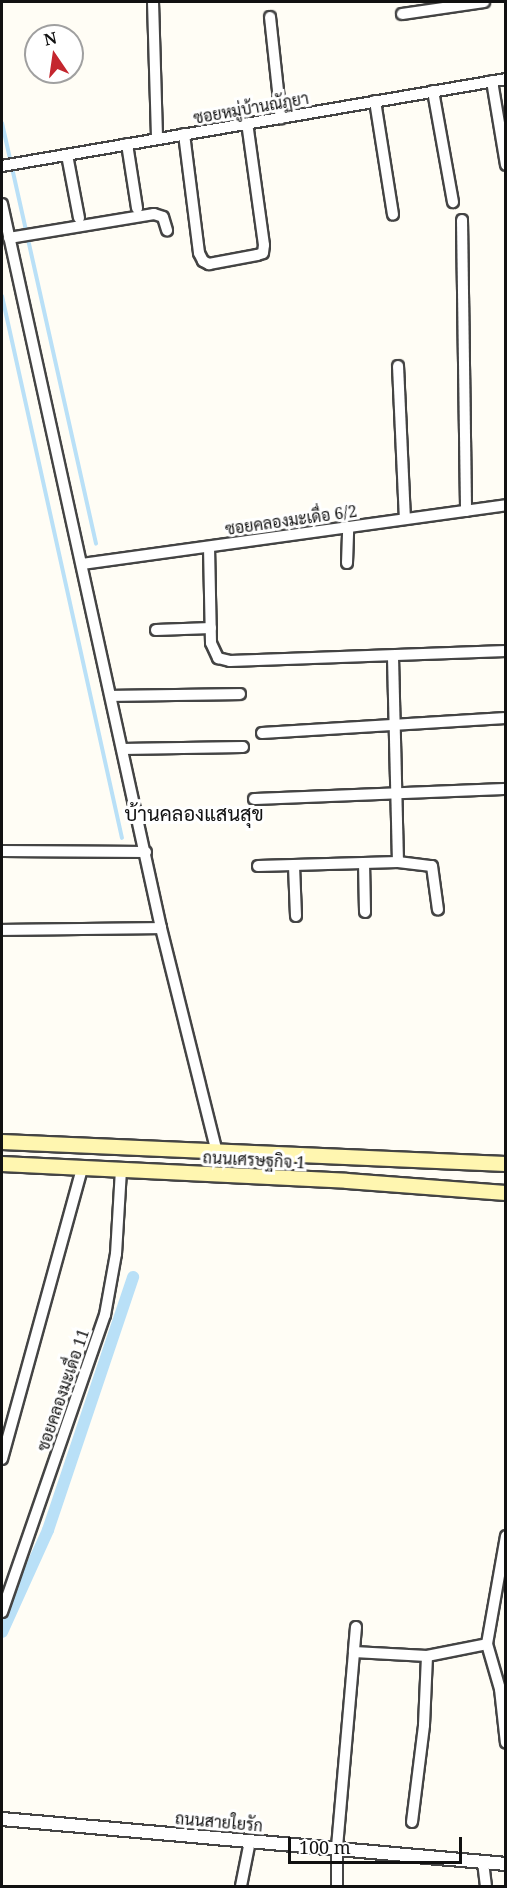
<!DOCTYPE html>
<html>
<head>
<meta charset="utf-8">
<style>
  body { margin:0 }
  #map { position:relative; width:507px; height:1888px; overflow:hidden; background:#fffdf5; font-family:"Noto Serif",Sarabun,serif }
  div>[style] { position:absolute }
  .stream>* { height:4px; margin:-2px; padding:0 2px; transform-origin:2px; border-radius:2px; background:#b9e0f7 }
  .canal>* { height:12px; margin:-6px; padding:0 6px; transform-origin:6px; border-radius:6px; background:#b9e0f7 }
  .roads { filter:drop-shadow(2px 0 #444) drop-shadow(-2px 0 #444) drop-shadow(0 2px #444) drop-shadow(0 -2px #444) }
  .minor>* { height:10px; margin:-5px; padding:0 5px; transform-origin:5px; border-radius:5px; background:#fff }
  .tertiary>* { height:12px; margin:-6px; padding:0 6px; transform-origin:6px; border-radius:6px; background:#fff }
  .secondary>* { height:14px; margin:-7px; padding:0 7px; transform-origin:7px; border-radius:7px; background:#fff6b0 }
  span { translate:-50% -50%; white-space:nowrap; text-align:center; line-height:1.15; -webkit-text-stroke:6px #fff; paint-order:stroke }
  .street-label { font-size:16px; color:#111 }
  .quarter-label { font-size:20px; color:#111 }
  .frame { position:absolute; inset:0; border:3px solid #111; pointer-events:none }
  .north { position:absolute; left:24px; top:24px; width:60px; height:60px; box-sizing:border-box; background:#fff; border:2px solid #a0a0a0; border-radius:50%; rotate:347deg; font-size:16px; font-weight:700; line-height:24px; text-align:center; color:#111 }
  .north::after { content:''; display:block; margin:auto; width:21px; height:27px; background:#c4262e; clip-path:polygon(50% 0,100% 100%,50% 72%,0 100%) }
  .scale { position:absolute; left:288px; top:1837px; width:174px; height:27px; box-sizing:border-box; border:3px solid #111; border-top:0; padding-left:8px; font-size:18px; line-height:21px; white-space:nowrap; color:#111; -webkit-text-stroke:4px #fff; paint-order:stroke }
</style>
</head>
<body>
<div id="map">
  <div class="stream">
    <i style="left:2px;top:123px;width:431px;rotate:77.4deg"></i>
    <i style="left:2px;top:296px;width:555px;rotate:77.52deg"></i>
  </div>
  <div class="canal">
    <i style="left:2px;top:1632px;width:112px;rotate:-65.7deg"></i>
    <i style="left:48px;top:1530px;width:267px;rotate:-71.4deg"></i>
  </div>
  <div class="roads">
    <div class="minor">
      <i style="left:153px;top:2px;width:137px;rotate:88.3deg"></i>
      <i style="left:402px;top:14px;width:83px;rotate:-8.3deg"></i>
      <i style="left:270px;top:17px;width:102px;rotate:83.8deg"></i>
      <i style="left:492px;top:81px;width:85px;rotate:80.5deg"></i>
      <i style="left:433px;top:91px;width:113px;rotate:79.8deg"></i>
      <i style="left:375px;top:101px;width:115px;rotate:81deg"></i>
      <i style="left:184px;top:134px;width:120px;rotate:82.8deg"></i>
      <i style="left:199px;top:253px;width:9px;rotate:63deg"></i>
      <i style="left:203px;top:261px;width:7px;rotate:27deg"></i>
      <i style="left:209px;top:264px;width:49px;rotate:-10.6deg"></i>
      <i style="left:257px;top:255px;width:6px;rotate:-18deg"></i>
      <i style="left:263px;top:253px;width:8px;rotate:-83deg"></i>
      <i style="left:264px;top:245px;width:123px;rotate:-97.9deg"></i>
      <i style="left:127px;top:144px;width:65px;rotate:81.1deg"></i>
      <i style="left:67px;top:155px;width:64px;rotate:79.2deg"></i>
      <i style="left:2px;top:166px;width:511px;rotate:-9.79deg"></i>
      <i style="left:2px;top:204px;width:741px;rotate:77.61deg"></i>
      <i style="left:161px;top:928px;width:232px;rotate:76deg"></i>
      <i style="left:462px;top:220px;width:291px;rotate:89.2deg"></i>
      <i style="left:9px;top:238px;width:147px;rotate:-9.4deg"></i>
      <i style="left:154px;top:214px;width:9px;rotate:18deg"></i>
      <i style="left:163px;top:217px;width:14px;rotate:73deg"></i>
      <i style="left:398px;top:366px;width:152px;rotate:87.4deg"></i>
      <i style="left:209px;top:547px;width:96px;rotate:88.8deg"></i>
      <i style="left:211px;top:643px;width:17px;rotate:65deg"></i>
      <i style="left:218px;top:658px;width:12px;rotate:14deg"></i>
      <i style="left:230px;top:661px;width:276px;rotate:-2.1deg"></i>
      <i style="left:347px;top:563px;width:36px;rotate:-88deg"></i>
      <i style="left:82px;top:564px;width:428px;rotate:-7.9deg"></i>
      <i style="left:156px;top:630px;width:55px;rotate:-2.1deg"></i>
      <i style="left:111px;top:696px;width:129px;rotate:-0.9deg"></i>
      <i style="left:262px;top:733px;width:244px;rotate:-3.5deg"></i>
      <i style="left:122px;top:749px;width:121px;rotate:-0.9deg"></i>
      <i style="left:254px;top:799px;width:252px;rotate:-2.3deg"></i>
      <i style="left:2px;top:851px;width:144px;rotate:0.4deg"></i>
      <i style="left:398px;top:862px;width:34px;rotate:7deg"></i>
      <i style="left:432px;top:866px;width:44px;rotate:82.2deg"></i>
      <i style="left:364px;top:863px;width:49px;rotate:88.8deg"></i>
      <i style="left:258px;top:866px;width:140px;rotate:-1.6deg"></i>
      <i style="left:398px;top:862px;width:206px;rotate:-91.4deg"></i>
      <i style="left:294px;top:866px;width:50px;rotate:87.7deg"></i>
      <i style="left:2px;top:930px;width:159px;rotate:-0.7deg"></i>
      <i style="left:2px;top:1459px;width:301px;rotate:-74.6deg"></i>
      <i style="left:506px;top:1536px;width:110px;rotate:100deg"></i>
      <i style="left:487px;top:1644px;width:47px;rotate:73.9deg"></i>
      <i style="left:500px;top:1689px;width:54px;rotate:83.7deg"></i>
      <i style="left:2px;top:1612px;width:314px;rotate:-70.9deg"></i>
      <i style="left:105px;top:1315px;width:62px;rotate:-79.8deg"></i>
      <i style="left:116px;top:1254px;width:83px;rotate:-86.6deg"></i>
      <i style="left:356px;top:1627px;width:25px;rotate:95deg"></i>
      <i style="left:354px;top:1652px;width:73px;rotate:3.1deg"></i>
      <i style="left:427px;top:1656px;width:61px;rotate:-11.3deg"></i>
      <i style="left:412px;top:1822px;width:98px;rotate:-82.9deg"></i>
      <i style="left:424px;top:1725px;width:69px;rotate:-87.5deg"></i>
      <i style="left:483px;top:1862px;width:24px;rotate:83deg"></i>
      <i style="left:241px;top:1886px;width:46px;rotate:-78.7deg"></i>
      <i style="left:337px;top:1886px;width:39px;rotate:-90deg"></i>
      <i style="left:337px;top:1847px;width:196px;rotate:-85deg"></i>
    </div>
    <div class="tertiary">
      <i style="left:2px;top:1819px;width:506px;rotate:5.1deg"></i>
    </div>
    <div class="secondary">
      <i style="left:2px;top:1142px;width:504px;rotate:2.5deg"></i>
      <i style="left:2px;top:1164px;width:345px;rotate:2.8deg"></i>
      <i style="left:347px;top:1181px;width:159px;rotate:4.3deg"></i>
    </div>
  </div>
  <div class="street-label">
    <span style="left:251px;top:108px;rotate:-10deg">ซอยหมู่บ้านณัฏยา</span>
    <span style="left:291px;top:520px;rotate:-8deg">ซอยคลองมะเดื่อ 6/2</span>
    <span style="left:254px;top:1160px;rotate:3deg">ถนนเศรษฐกิจ 1</span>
    <span style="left:63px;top:1390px;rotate:-71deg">ซอยคลองมะเดื่อ 11</span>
    <span style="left:219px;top:1822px;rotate:5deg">ถนนสายใยรัก</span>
  </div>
  <div class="quarter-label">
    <span style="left:194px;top:813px">บ้านคลองแสนสุข</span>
  </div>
  <div class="frame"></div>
  <div class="north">N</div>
  <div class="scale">100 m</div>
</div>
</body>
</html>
